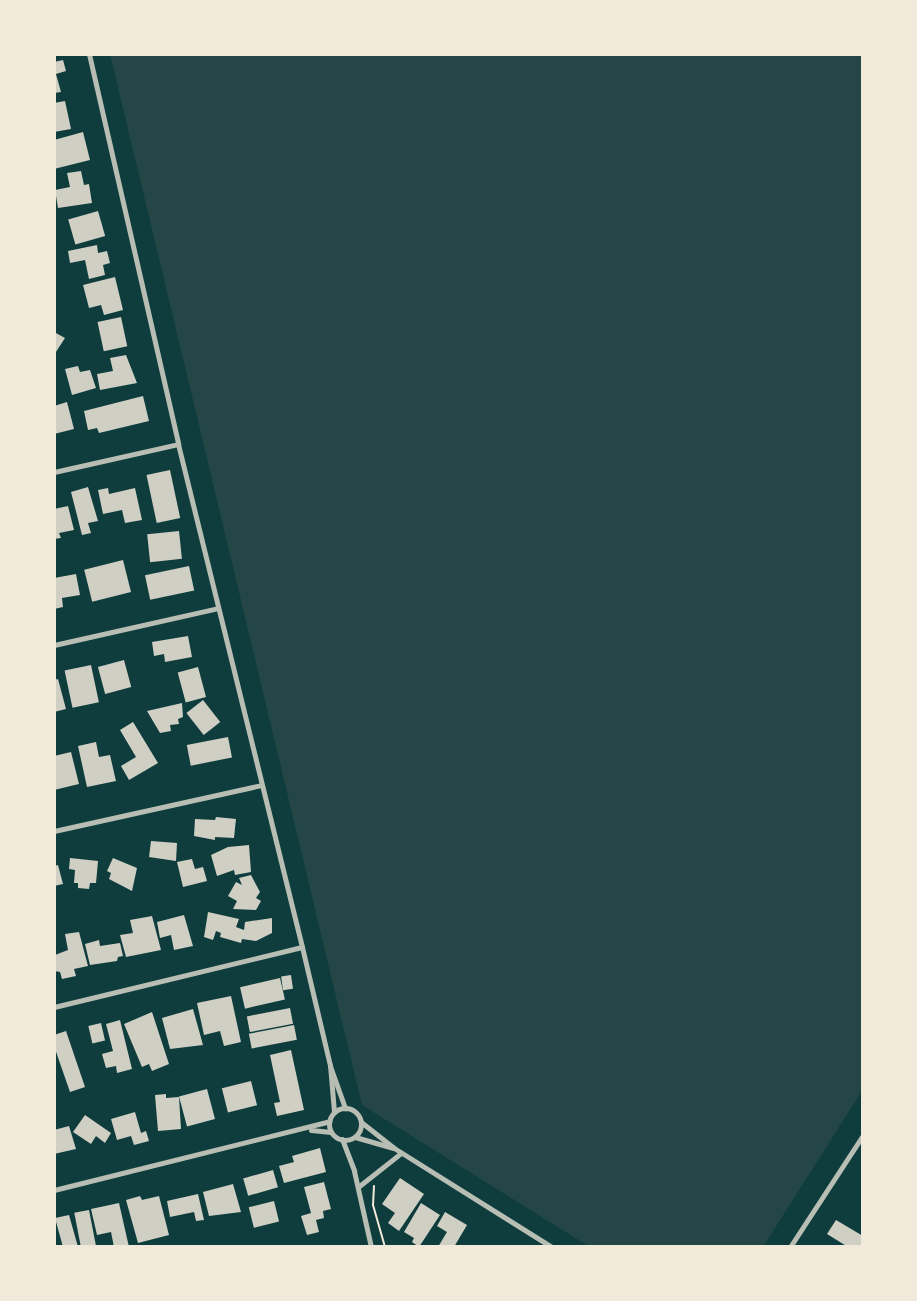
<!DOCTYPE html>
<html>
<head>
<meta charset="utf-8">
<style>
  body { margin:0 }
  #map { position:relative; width:917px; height:1301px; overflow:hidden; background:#0f3d3e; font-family:Roboto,sans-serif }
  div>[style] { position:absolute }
  .green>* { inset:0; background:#244646 }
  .building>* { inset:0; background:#cfcfc3; transform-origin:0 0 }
  .path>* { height:2px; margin:-1px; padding:0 1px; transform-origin:1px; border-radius:1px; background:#f1e9da }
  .minor>* { height:5px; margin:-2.5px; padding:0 2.5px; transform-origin:2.5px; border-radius:2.5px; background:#b8beb3 }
  .minor>.ring { margin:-2.5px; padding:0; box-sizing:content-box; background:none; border:5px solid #b8beb3; border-radius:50% }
  span { translate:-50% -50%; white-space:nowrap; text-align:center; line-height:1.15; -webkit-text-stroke:6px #f1e9da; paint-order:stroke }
  .frame { position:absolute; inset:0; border:56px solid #f1e9da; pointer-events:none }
</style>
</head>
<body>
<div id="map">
  <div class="green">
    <i style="clip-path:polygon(110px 54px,863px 54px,863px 1089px,763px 1247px,590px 1247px,362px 1105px)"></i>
  </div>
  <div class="building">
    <i style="clip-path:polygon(63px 60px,66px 71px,56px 74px,61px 92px,54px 93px,54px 62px)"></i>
    <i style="clip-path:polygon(65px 101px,71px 129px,54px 132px,54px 103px)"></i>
    <i style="clip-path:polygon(83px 132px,90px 160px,54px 169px,54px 140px)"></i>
    <i style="clip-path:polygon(81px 171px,84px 185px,89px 184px,92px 203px,58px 208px,55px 190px,70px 187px,67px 173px)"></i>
    <i style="left:98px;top:211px;width:26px;height:31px;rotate:74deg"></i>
    <i style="clip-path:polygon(97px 245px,98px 253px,107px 251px,110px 263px,103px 265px,105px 275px,89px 279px,85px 260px,70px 263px,68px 251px)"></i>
    <i style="clip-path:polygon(115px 277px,123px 310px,104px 315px,101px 305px,89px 308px,83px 285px)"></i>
    <i style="left:121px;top:317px;width:30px;height:24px;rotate:78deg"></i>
    <i style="clip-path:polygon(54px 332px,65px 338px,54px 355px)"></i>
    <i style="clip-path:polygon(126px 355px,137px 383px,100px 390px,97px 374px,113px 371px,110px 358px)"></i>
    <i style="clip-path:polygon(78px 366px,80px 372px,90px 370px,96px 388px,72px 395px,65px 369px)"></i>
    <i style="clip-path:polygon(143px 396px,149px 421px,99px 433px,97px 428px,88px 430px,84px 411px)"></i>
    <i style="clip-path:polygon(67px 402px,74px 429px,54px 434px,54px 406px)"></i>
    <i style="left:170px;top:470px;width:49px;height:24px;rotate:78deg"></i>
    <i style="clip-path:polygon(88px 487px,98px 521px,88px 523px,91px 533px,82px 535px,71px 492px)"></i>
    <i style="clip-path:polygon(108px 488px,109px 494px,135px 488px,142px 520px,125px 523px,122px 510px,103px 514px,98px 490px)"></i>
    <i style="clip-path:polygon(68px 506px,74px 530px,59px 533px,61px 538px,54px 539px,54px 509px)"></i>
    <i style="left:179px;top:531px;width:28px;height:32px;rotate:84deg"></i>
    <i style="left:123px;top:560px;width:33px;height:40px;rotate:76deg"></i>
    <i style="left:189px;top:566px;width:25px;height:45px;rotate:78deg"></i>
    <i style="clip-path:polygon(76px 574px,80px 595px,62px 598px,63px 607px,54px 609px,54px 578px)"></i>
    <i style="clip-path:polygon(188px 636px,192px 657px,165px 662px,164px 654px,154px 656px,152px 642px)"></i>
    <i style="left:124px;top:660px;width:28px;height:27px;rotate:75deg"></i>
    <i style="left:91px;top:665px;width:38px;height:27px;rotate:78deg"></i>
    <i style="left:198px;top:667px;width:31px;height:21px;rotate:75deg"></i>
    <i style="clip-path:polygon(58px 679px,66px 709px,54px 712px,54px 680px)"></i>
    <i style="left:203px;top:700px;width:28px;height:21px;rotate:52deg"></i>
    <i style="clip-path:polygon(182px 703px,183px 717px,178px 719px,179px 724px,170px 725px,171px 731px,160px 733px,147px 711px)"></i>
    <i style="clip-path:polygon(133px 722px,158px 763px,129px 780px,121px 766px,136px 757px,120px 730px)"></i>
    <i style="left:228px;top:737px;width:21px;height:42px;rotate:79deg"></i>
    <i style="clip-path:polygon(96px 742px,99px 757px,110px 755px,116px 781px,87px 787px,78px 746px)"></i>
    <i style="clip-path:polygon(71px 752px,79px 784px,54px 790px,54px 756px)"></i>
    <i style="clip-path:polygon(216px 817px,236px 819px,234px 838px,215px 837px,215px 840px,194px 836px,195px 819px,215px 820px)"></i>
    <i style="clip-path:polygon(151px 841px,177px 843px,176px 861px,149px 857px)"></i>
    <i style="clip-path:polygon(249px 845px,251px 872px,235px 875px,234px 870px,217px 876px,211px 855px,228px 847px)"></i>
    <i style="clip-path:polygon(70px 858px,98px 861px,96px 883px,90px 883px,89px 889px,78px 888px,78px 883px,74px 883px,75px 870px,69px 869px)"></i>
    <i style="clip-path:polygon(113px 858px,137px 868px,132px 891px,109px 879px,111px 873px,107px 871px)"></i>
    <i style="clip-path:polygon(192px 859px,195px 869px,203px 867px,207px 881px,183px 887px,177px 862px)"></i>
    <i style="clip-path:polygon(58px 865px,63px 884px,54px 886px,54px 866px)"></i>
    <i style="clip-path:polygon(251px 875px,260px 892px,256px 898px,261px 901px,256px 910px,233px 909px,237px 901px,228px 896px,236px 882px,242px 885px,239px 878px)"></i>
    <i style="clip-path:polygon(208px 912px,239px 919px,236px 927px,244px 930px,245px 922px,272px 918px,272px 933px,256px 941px,242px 939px,241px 943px,220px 937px,221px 933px,216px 931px,213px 940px,204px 937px)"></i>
    <i style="clip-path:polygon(184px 915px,193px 946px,174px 950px,171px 935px,160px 938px,157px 922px)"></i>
    <i style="clip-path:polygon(152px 916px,161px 950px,126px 957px,120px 935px,133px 933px,130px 920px)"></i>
    <i style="clip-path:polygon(79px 932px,88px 966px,74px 969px,76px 976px,62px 979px,60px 972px,54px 971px,55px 955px,68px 950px,65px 934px)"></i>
    <i style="clip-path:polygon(99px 940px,100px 946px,120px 943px,123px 956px,118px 957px,117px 961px,90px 965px,85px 944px)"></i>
    <i style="left:291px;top:975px;width:14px;height:10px;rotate:82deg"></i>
    <i style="left:280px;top:978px;width:22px;height:41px;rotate:77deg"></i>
    <i style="clip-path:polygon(231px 996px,241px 1042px,224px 1046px,220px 1031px,204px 1035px,197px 1003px)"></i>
    <i style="left:290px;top:1008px;width:16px;height:44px;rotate:79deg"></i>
    <i style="clip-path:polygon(193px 1009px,203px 1045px,170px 1049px,162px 1018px)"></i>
    <i style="clip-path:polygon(152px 1012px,169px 1064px,152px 1071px,149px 1064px,142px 1067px,124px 1024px)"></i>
    <i style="clip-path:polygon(120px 1020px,132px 1069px,117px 1073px,116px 1066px,106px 1068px,102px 1054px,113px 1051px,106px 1024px)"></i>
    <i style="left:101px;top:1023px;width:18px;height:13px;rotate:77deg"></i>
    <i style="left:294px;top:1025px;width:15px;height:46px;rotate:79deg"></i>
    <i style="clip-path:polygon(66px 1031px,85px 1087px,70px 1092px,54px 1046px,54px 1035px)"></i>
    <i style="clip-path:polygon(291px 1050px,304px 1110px,277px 1116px,274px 1103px,280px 1102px,270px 1055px)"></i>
    <i style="left:251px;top:1081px;width:25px;height:30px;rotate:76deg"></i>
    <i style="left:207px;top:1089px;width:31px;height:29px;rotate:75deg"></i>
    <i style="clip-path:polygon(166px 1094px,166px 1098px,179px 1097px,181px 1129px,158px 1131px,155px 1095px)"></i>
    <i style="clip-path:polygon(135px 1112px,141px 1133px,146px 1131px,149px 1141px,134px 1145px,131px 1136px,117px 1140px,111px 1119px)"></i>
    <i style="clip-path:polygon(85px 1115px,111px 1133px,105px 1143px,96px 1136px,91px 1144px,73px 1132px)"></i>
    <i style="clip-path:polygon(69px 1126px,76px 1149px,54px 1154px,54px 1130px)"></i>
    <i style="clip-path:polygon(320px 1148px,326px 1172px,284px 1183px,279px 1166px,294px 1162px,292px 1156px)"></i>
    <i style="left:273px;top:1170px;width:18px;height:31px;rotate:74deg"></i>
    <i style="clip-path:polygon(400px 1178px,424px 1194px,399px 1231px,388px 1223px,395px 1213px,382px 1204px)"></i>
    <i style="clip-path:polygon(324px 1182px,331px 1209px,323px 1211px,324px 1218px,316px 1220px,319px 1232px,307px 1235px,301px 1216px,311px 1213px,304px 1187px)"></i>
    <i style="clip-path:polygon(233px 1184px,241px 1212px,209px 1216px,203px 1192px)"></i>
    <i style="clip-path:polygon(198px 1194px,204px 1220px,196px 1221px,194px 1212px,170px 1217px,167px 1201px)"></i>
    <i style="clip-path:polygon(140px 1196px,142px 1200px,159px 1196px,169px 1235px,138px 1243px,126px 1200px)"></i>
    <i style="left:274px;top:1201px;width:21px;height:26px;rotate:76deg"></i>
    <i style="clip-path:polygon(119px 1203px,129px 1247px,114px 1247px,111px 1232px,97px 1235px,91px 1209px)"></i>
    <i style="clip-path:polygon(421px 1203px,440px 1215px,419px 1247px,412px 1242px,414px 1238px,404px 1232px)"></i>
    <i style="left:89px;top:1210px;width:38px;height:15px;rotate:79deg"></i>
    <i style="clip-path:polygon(445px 1212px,467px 1225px,454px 1247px,438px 1247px,447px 1232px,437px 1226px)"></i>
    <i style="clip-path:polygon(69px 1215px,78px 1247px,63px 1247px,55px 1218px)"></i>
    <i style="clip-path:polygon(836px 1220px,863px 1236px,863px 1247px,848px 1247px,827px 1234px)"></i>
  </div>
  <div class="path">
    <i style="left:374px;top:1186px;width:19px;rotate:93deg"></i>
    <i style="left:373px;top:1205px;width:44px;rotate:74.1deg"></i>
  </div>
  <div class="minor">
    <i style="left:89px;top:54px;width:400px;rotate:77.1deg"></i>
    <i style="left:178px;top:444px;width:518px;rotate:76.15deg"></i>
    <i style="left:302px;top:947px;width:121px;rotate:76.7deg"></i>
    <i style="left:330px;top:1065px;width:47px;rotate:85.1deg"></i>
    <i style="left:54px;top:472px;width:127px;rotate:-12.7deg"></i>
    <i style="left:54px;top:645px;width:168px;rotate:-12.7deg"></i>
    <i style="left:54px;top:831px;width:212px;rotate:-12.5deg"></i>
    <i style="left:54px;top:1007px;width:255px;rotate:-13.6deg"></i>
    <i style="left:330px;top:1066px;width:45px;rotate:70.3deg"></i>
    <i class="ring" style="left:329px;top:1108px;width:27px;height:27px"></i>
    <i style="left:361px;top:1122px;width:42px;rotate:38.2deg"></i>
    <i style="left:394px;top:1148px;width:186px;rotate:32.1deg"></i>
    <i style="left:311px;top:1130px;width:20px;rotate:6deg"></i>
    <i style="left:355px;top:1137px;width:40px;rotate:16deg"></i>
    <i style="left:342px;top:1139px;width:34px;rotate:69deg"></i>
    <i style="left:354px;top:1171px;width:78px;rotate:77.4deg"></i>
    <i style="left:358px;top:1187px;width:55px;rotate:-38.3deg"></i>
    <i style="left:54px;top:1190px;width:284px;rotate:-14deg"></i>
    <i style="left:790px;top:1247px;width:134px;rotate:-56.9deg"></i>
  </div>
  <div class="frame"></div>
</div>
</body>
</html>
